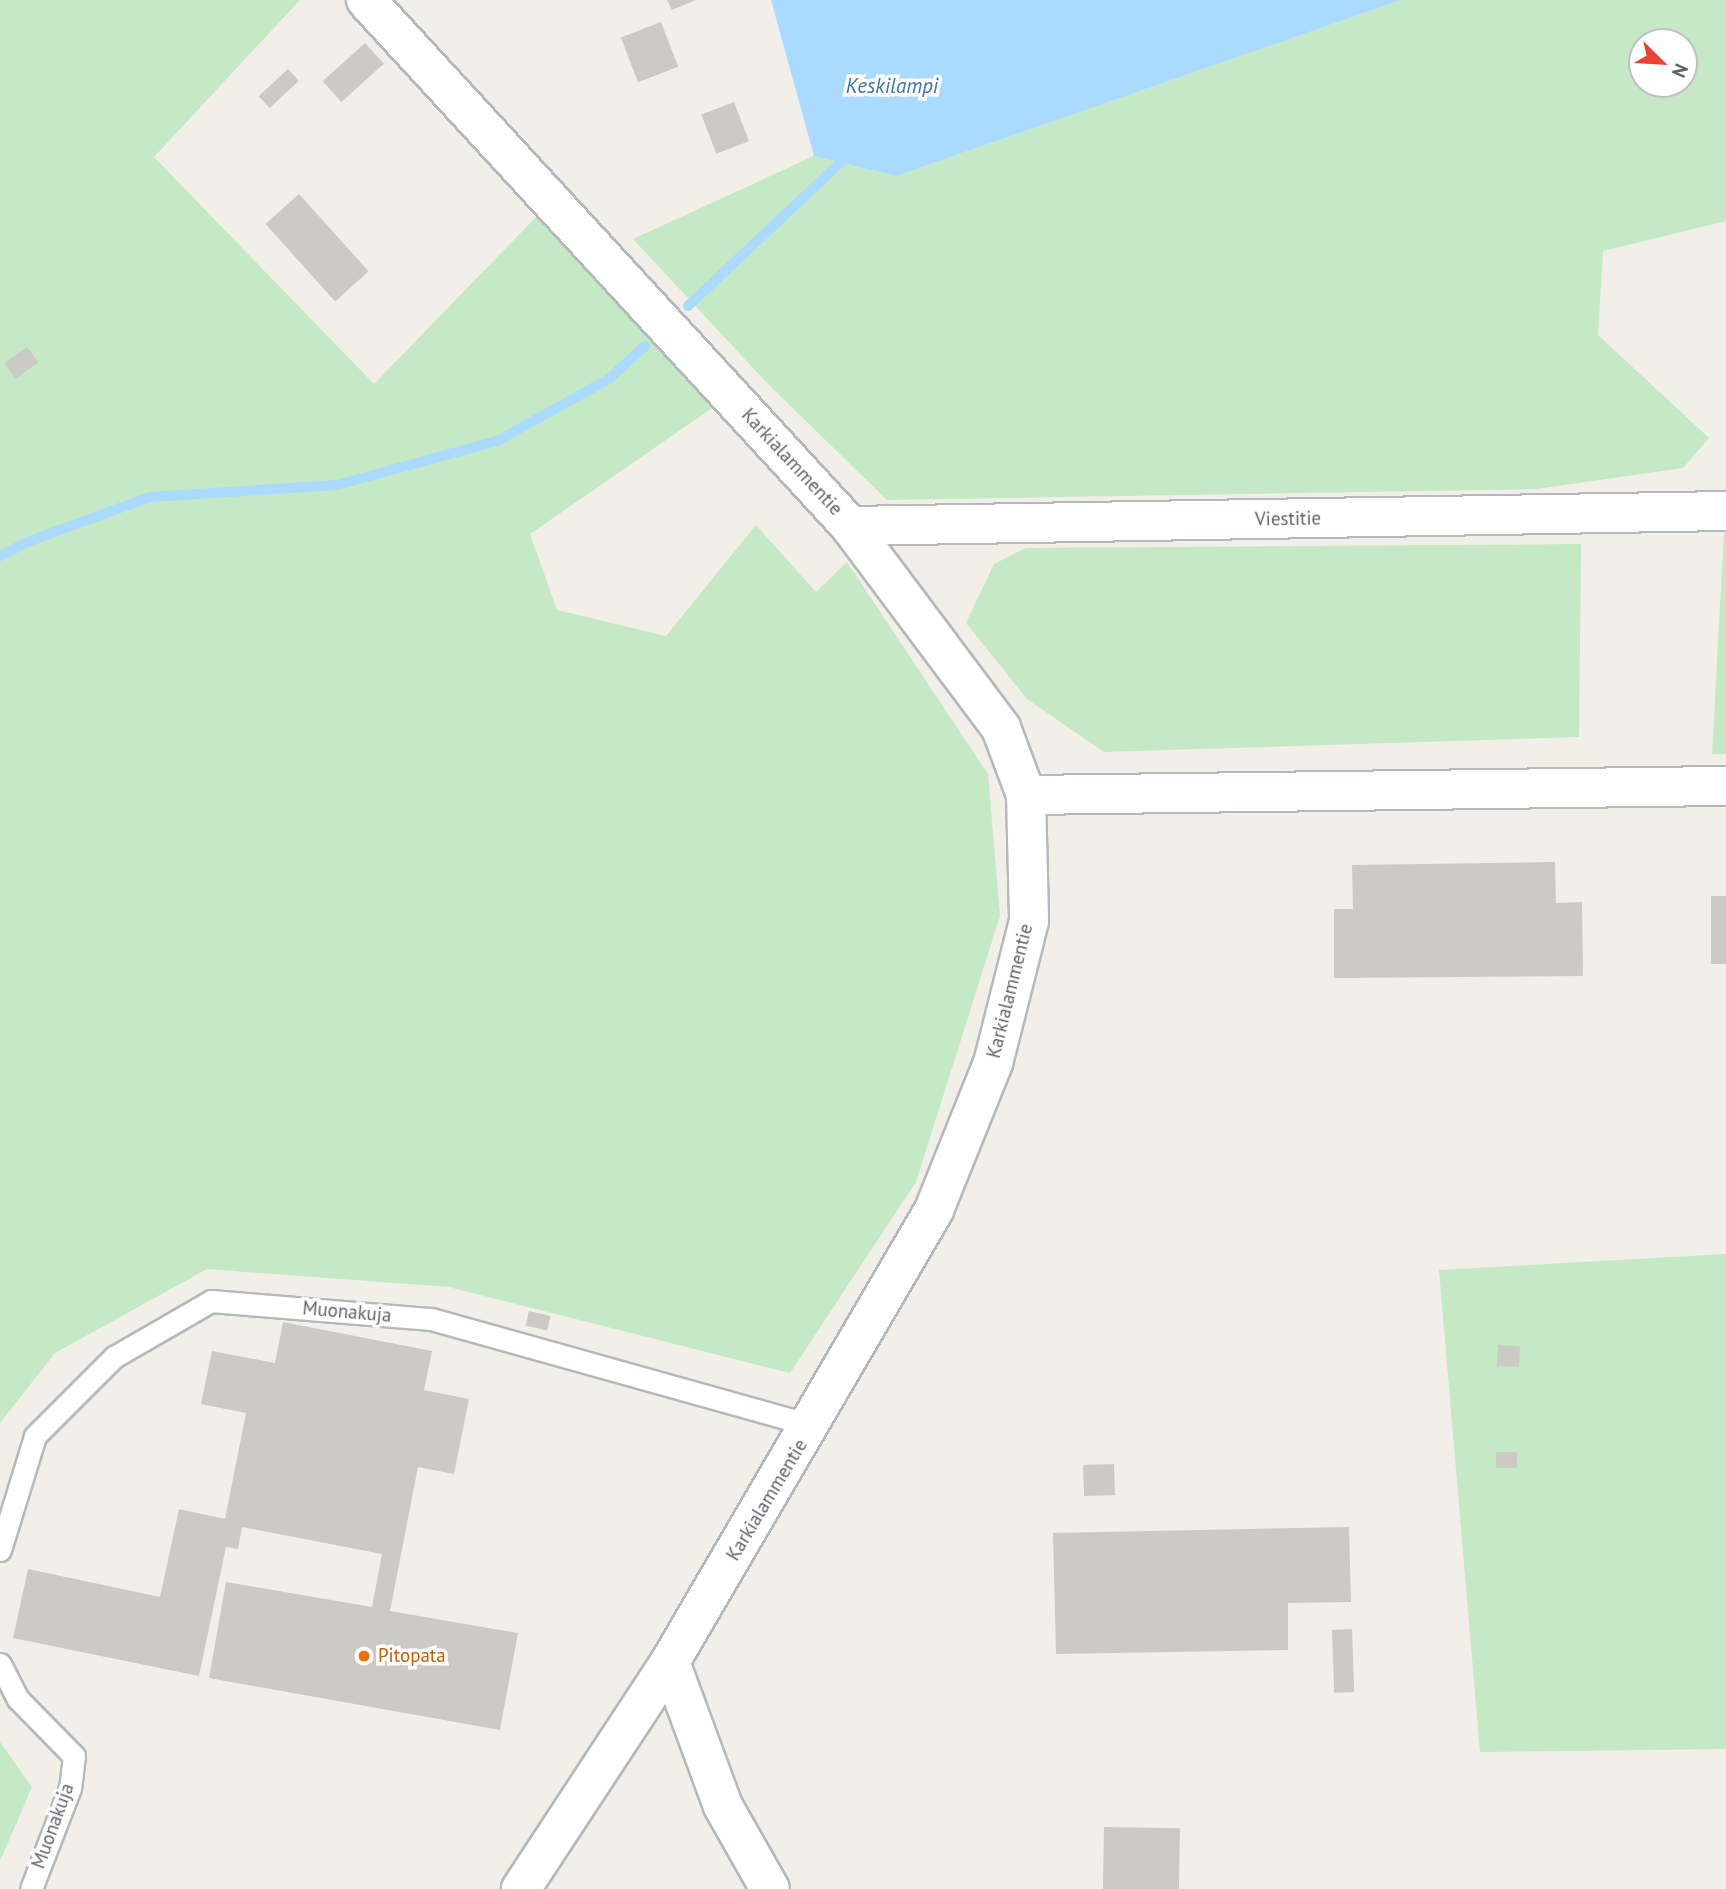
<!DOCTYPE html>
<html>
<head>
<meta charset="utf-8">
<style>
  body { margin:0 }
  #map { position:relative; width:1726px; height:1889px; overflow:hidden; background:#f1efe8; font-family:"PT Sans",sans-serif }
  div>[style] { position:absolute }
  .green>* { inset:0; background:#c5e8c5 }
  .water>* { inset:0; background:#aadaff }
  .stream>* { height:10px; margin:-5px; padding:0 5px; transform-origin:5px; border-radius:5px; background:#aadaff }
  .building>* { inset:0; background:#cccac5; transform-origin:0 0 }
  .roads { filter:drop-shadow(2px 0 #b5b8bc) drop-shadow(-2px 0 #b5b8bc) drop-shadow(0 2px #b5b8bc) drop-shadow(0 -2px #b5b8bc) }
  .lane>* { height:21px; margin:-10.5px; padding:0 10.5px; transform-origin:10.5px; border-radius:10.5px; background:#fff }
  .street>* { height:38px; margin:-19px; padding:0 19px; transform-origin:19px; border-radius:19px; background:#fff }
  .dots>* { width:19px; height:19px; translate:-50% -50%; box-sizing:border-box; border:4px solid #fff; border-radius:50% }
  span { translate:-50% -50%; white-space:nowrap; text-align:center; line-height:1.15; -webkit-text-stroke:7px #fff; paint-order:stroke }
  .street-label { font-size:19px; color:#5f6368 }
  .food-label { font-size:19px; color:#c56008 }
  .left { translate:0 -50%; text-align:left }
  .water-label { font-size:21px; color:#4174aa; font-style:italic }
  .north { position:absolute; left:1628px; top:28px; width:70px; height:70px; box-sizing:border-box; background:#fff; border:2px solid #bfc1c3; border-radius:50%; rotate:114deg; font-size:19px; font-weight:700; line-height:28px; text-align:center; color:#5f6368 }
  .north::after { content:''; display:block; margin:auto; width:24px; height:32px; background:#ea4335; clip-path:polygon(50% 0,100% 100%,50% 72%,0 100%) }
</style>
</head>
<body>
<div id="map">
  <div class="green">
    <i style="clip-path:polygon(0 0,300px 0,154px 157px,374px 384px,540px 213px,715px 406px,530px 534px,557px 610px,666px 636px,756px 525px,816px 592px,847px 562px,988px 774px,1000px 916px,916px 1182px,790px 1373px,449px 1287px,207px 1269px,55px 1353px,0 1423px)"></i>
    <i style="clip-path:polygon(evenodd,1401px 0,1726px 0,1726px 221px,1603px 251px,1598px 335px,1709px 438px,1683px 468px,1537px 489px,887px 500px,769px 385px,633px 239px,814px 156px,896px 176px,1401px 0,1642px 42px,1684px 42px,1684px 84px,1642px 84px,1642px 42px)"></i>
    <i style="clip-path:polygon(1724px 533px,1726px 533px,1726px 754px,1712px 754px)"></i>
    <i style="clip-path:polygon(1581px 544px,1579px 737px,1104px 752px,1027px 699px,966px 623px,994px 564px,1026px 548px)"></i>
    <i style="clip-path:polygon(1726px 1254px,1726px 1749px,1480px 1752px,1439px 1270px)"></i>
    <i style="clip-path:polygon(0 1742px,32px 1787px,0 1861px)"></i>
  </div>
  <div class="water">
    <i style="clip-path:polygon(771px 0,1401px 0,896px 176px,814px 156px)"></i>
  </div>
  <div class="stream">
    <i style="left:688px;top:306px;width:209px;rotate:-43.3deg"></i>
    <i style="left:0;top:556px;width:30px;rotate:-27deg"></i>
    <i style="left:27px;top:542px;width:131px;rotate:-20.1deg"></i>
    <i style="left:150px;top:497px;width:187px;rotate:-3.7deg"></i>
    <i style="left:337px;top:485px;width:166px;rotate:-15.4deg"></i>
    <i style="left:497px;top:441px;width:129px;rotate:-29.1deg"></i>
    <i style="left:610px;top:378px;width:47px;rotate:-42.4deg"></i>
  </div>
  <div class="building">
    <i style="clip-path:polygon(667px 0,696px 0,672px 10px)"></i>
    <i style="left:661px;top:22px;width:48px;height:43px;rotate:69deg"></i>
    <i style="left:365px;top:43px;width:28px;height:57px;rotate:48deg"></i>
    <i style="left:288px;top:69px;width:16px;height:40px;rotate:47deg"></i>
    <i style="left:734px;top:102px;width:42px;height:35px;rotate:69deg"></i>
    <i style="left:299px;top:194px;width:104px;height:45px;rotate:48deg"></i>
    <i style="left:27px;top:347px;width:19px;height:28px;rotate:54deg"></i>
    <i style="clip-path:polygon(1555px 862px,1556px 903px,1582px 902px,1583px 976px,1334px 978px,1334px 909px,1353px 909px,1352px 865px)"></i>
    <i style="left:1711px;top:896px;width:15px;height:68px"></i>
    <i style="left:529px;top:1311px;width:22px;height:15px;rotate:13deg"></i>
    <i style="clip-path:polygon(283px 1322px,432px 1351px,424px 1390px,469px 1399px,454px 1474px,418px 1467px,390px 1611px,518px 1633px,500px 1730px,209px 1678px,226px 1582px,372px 1607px,382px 1554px,242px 1527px,238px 1549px,226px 1547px,199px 1676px,13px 1638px,28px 1569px,160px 1597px,179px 1509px,225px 1519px,246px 1413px,201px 1404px,212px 1351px,275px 1363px)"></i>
    <i style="left:1498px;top:1345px;width:22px;height:21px;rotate:3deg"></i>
    <i style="left:1496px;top:1452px;width:21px;height:16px"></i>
    <i style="left:1114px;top:1464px;width:31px;height:31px;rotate:88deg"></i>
    <i style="clip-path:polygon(1349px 1527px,1351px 1602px,1288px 1603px,1288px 1650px,1056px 1654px,1053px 1533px)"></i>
    <i style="left:1352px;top:1629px;width:63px;height:20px;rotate:88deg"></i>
    <i style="left:1104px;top:1827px;width:76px;height:62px;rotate:1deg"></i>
  </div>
  <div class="roads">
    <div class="lane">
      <i style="left:0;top:1550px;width:119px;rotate:-72.9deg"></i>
      <i style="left:35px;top:1436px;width:112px;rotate:-45deg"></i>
      <i style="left:114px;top:1357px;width:112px;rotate:-30deg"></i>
      <i style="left:211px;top:1301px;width:221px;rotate:4.7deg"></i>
      <i style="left:431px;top:1319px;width:395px;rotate:15.6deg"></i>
      <i style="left:0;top:1664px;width:39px;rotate:63deg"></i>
      <i style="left:18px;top:1699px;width:80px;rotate:45.5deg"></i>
      <i style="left:74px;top:1756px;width:32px;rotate:97deg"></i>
      <i style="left:70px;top:1788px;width:108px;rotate:111.1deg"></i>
    </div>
    <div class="street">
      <i style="left:366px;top:0;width:715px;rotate:47.38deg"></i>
      <i style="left:850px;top:526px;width:252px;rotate:53.2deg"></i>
      <i style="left:1001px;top:728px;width:72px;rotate:69.5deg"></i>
      <i style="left:1026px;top:795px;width:126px;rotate:88.6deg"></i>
      <i style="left:1029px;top:921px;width:146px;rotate:104.2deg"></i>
      <i style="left:993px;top:1063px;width:158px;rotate:111.9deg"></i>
      <i style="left:934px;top:1210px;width:523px;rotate:120.29deg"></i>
      <i style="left:670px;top:1662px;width:272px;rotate:123.3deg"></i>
      <i style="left:850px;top:526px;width:876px;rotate:-0.98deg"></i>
      <i style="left:1026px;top:795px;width:700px;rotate:-0.74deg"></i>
      <i style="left:670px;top:1662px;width:153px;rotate:69.8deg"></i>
      <i style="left:723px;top:1806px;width:95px;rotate:60.5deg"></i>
    </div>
  </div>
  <div class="dots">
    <i style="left:364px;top:1656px;background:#e8710a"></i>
  </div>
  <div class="street-label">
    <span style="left:792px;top:462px;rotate:47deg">Karkialammentie</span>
    <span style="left:1288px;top:519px;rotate:-1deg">Viestitie</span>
    <span style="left:1010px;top:991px;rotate:-76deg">Karkialammentie</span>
    <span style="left:347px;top:1312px;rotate:5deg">Muonakuja</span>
    <span style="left:767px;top:1500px;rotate:-59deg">Karkialammentie</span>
    <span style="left:53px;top:1826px;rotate:-70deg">Muonakuja</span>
  </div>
  <div class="food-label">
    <span class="left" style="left:378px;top:1656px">Pitopata</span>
  </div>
  <div class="water-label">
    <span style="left:892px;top:86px">Keskilampi</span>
  </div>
  <div class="north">N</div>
</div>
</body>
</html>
